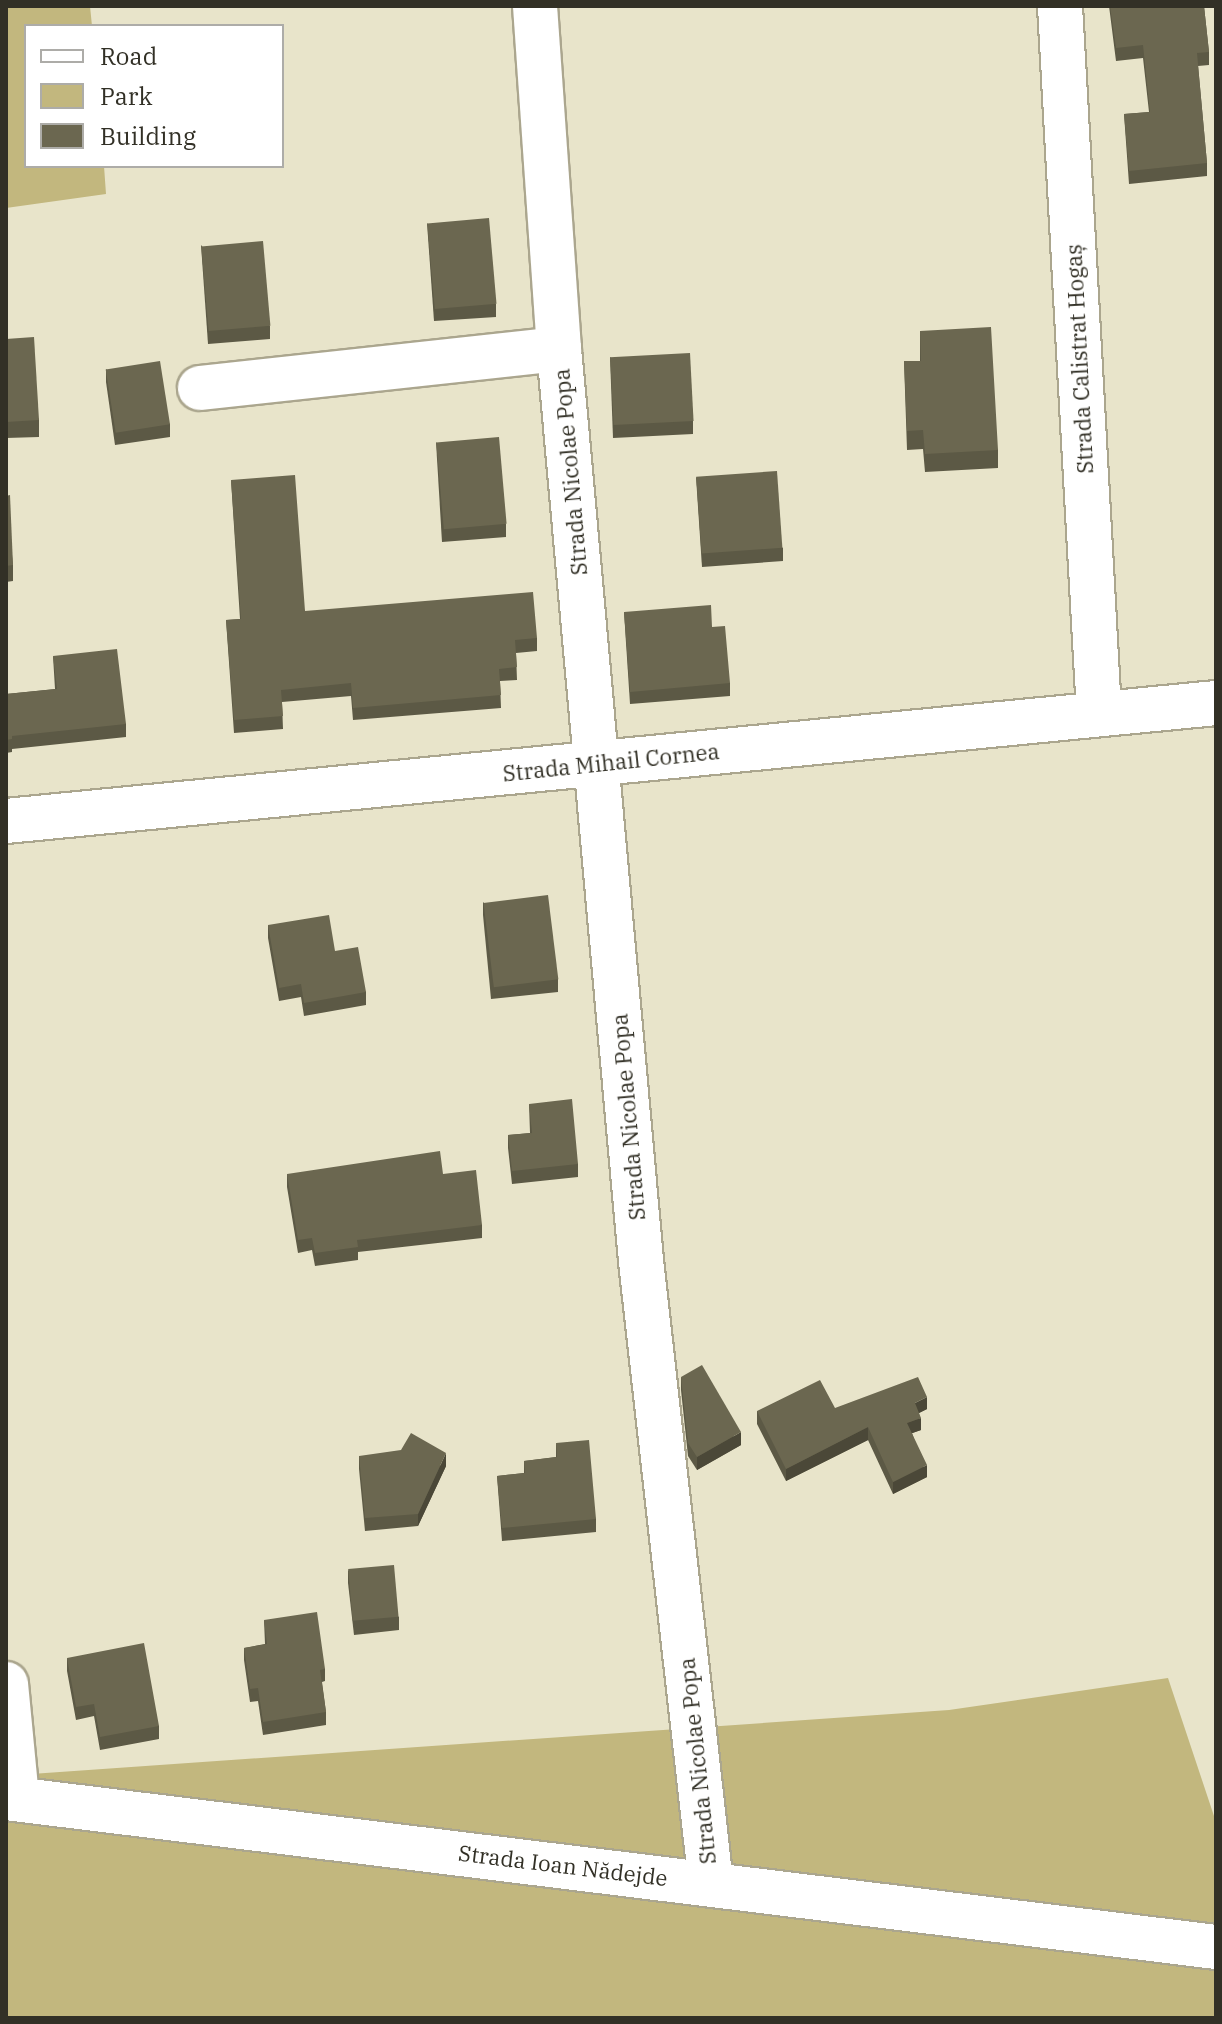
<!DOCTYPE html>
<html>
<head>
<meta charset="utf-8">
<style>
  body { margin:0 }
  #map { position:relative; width:1222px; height:2024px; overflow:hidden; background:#e8e4ca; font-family:"IBM Plex Serif",serif }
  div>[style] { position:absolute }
  .green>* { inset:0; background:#c2b77e }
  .roads { filter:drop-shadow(2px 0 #aba68e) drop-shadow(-2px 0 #aba68e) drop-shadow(0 2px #aba68e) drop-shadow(0 -2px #aba68e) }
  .minor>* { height:44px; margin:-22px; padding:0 22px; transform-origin:22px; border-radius:22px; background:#fff }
  .wall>* { inset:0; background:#5c5945 }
  .shaded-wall>* { inset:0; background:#4b4838 }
  .building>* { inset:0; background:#6b6750; transform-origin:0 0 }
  span { translate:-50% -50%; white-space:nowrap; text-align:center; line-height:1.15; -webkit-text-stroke:8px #fff; paint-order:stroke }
  .street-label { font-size:22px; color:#323026 }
  .frame { position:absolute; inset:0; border:8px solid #323026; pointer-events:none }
  .legend { position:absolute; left:24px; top:24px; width:260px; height:144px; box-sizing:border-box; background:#fff; border:2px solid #adaca8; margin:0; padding:10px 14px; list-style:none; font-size:24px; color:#323026 }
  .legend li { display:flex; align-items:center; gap:16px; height:40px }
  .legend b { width:40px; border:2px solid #adaca8 }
</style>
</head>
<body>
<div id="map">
  <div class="green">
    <i style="clip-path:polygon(6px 6px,90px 6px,92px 26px,26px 26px,26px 166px,104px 166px,106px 194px,6px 208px)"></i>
    <i style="clip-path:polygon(1168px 1678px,1216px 1822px,1216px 2018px,6px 2018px,6px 1765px,17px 1775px,949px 1710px)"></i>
  </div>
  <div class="roads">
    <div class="minor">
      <i style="left:535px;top:6px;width:344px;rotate:86deg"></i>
      <i style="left:559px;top:349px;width:916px;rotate:84.86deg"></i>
      <i style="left:641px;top:1261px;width:627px;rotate:83.59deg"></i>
      <i style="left:1060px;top:6px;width:708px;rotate:86.84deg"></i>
      <i style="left:200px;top:388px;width:361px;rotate:-6.2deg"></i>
      <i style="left:6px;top:821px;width:1216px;rotate:-5.57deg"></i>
      <i style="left:6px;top:1684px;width:115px;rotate:84.5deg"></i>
      <i style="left:6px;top:1798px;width:1219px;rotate:7.02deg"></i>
    </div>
  </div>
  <div class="wall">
    <i style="clip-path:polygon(1109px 6px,1204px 6px,1209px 52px,1209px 65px,1198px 66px,1207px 163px,1207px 176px,1129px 184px,1124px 114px,1149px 112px,1143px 58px,1116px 61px)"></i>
    <i style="clip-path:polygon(427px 223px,496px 304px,496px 317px,434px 321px)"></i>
    <i style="clip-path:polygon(201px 245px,270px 326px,270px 339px,208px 344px)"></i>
    <i style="clip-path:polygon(920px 331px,998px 450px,998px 468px,925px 472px,923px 449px,907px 450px,904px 361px,920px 361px)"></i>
    <i style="clip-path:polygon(6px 339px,39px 420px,39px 437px,6px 438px,6px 461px)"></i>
    <i style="clip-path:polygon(610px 357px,693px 421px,693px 434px,613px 438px)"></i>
    <i style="clip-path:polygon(106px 369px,170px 424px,170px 437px,115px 445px,106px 382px)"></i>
    <i style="clip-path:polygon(436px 442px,506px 524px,506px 537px,442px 542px)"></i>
    <i style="clip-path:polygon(696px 477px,783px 548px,783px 561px,702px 567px)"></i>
    <i style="clip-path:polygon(231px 480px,305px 611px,537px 638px,537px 651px,516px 653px,517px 680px,500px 681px,501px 708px,353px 720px,351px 696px,282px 702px,283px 729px,234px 733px,226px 620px,240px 619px)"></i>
    <i style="clip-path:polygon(6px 496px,13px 565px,13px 581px,6px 582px)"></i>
    <i style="clip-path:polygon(624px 612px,730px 683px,730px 696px,630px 704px)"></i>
    <i style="clip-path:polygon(53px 656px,126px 724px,126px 737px,12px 749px,12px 752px,6px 753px,6px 694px,55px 689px)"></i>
    <i style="clip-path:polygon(483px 902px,558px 979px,558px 992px,491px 999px,483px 915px)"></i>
    <i style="clip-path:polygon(268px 925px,335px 951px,366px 992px,366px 1005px,304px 1016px,301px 997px,279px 1001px,268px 938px)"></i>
    <i style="clip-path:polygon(529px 1104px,578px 1164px,578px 1177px,512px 1184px,508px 1148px,508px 1135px,530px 1133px)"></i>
    <i style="clip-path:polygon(287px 1174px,443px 1174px,482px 1225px,482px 1238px,358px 1252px,358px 1260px,315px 1266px,312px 1250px,298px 1253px,287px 1187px)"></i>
    <i style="clip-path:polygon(681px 1377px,741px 1445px,697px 1470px,688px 1456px,681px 1390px)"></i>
    <i style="clip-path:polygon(835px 1408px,927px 1409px,919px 1413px,921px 1430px,912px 1433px,927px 1477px,893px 1494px,868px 1440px,786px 1481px,757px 1424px,757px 1411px)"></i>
    <i style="clip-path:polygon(556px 1443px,596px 1519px,596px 1532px,502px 1541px,497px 1476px,524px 1473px,524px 1461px,556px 1457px)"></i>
    <i style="clip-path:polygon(359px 1456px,446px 1466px,418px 1526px,365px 1531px,359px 1469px)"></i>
    <i style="clip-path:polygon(348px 1570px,399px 1617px,399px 1630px,354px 1635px,348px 1583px)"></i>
    <i style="clip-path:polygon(264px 1620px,325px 1669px,325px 1681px,322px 1682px,326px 1712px,326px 1725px,263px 1735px,258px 1701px,250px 1702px,244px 1660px,244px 1648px,265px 1644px)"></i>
    <i style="clip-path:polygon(67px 1658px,159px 1726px,159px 1739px,100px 1750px,94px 1716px,76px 1720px,67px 1671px)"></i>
  </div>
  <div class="shaded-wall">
    <i style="clip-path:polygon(927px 1397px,927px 1409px,915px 1415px,915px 1403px)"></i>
    <i style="clip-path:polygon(921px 1418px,921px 1430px,907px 1435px,907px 1423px)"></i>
    <i style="clip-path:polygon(868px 1427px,868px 1440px,786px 1481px,786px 1469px)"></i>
    <i style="clip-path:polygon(741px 1432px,741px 1445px,697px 1470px,697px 1457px)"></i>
    <i style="clip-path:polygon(446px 1453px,446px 1466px,418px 1526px,418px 1514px)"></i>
    <i style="clip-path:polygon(927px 1465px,927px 1477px,893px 1494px,893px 1482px)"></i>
  </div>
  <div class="building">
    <i style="clip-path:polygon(1110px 6px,1204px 6px,1209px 52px,1197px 53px,1207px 163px,1129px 171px,1124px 114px,1150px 112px,1143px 45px,1116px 48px)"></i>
    <i style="left:489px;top:218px;width:86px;height:62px;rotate:85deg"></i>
    <i style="left:263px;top:241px;width:85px;height:62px;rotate:85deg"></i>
    <i style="clip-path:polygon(991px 327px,998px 450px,925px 454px,923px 430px,907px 431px,904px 361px,921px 361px,920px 331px)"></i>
    <i style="clip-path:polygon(34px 337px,39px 420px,6px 422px,6px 339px)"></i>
    <i style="left:690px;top:353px;width:68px;height:80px;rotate:87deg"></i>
    <i style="left:160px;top:361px;width:64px;height:55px;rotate:81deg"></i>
    <i style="left:499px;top:437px;width:87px;height:63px;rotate:85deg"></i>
    <i style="left:777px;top:471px;width:77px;height:81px;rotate:86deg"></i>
    <i style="clip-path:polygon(295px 475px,305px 611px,533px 592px,537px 638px,515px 640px,517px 667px,499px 669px,501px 695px,353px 708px,351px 683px,281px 690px,283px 716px,234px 720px,226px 620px,241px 619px,231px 480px)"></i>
    <i style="clip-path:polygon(10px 495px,13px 565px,6px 566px,6px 496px)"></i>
    <i style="clip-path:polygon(711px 605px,712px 627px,725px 626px,730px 683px,630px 692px,624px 612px)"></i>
    <i style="clip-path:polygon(117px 649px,126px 724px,12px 736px,12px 739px,6px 740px,6px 694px,57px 689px,53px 656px)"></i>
    <i style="left:548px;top:895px;width:85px;height:65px;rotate:83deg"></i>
    <i style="clip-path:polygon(329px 915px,335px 951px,358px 947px,366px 992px,304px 1003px,301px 984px,279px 988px,268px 925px)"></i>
    <i style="clip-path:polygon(572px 1099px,578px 1164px,512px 1171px,508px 1135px,532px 1133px,529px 1104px)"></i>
    <i style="clip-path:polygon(440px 1151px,443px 1174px,476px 1170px,482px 1225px,357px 1240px,358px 1247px,315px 1253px,312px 1238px,298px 1240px,287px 1174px)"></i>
    <i style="clip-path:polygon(702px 1365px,741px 1432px,697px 1457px,688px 1443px,681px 1377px)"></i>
    <i style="clip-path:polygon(918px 1377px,927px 1397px,915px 1403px,921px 1418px,907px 1423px,927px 1465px,893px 1482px,868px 1427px,786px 1469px,757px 1411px,820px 1380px,835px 1408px)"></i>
    <i style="clip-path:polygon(411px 1433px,446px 1453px,418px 1514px,365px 1518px,359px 1456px,401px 1450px)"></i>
    <i style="clip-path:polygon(589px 1440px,596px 1519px,502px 1528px,497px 1476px,525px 1473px,524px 1461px,557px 1457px,556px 1443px)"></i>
    <i style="left:394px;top:1565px;width:52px;height:46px;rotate:85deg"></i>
    <i style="clip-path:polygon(317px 1612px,325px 1669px,320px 1670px,326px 1712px,263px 1722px,258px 1688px,250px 1689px,244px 1648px,267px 1644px,264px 1620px)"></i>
    <i style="clip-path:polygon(144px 1643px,159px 1726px,100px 1737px,94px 1704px,76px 1707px,67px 1658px)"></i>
  </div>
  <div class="street-label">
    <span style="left:1079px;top:359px;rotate:-93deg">Strada Calistrat Hogaș</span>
    <span style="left:570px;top:472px;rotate:-95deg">Strada Nicolae Popa</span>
    <span style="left:611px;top:762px;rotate:-6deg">Strada Mihail Cornea</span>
    <span style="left:628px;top:1117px;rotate:-95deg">Strada Nicolae Popa</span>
    <span style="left:697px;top:1761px;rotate:-96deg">Strada Nicolae Popa</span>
    <span style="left:563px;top:1865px;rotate:7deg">Strada Ioan Nădejde</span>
  </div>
  <div class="frame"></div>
  <ul class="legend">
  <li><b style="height:10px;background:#fff"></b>Road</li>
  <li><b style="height:22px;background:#c2b77e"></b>Park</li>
  <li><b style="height:22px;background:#6b6750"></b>Building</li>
  </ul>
</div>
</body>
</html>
